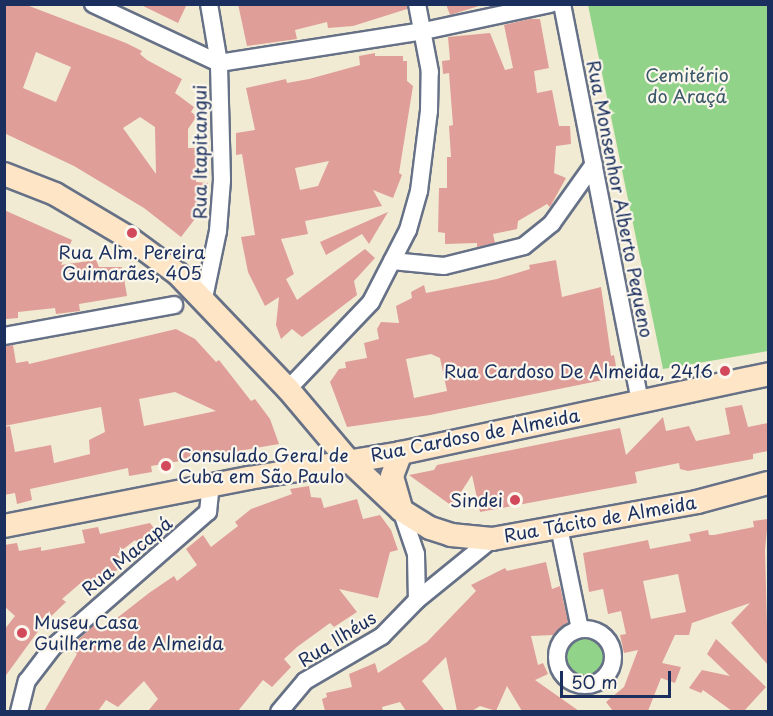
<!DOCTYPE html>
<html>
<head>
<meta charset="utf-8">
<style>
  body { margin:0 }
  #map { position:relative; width:773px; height:716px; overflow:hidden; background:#f2ebd3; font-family:"Playpen Sans",sans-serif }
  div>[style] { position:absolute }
  .green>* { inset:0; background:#92d38a }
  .round { border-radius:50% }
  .building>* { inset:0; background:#df9e98 }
  .roads { filter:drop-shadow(2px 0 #667187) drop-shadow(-2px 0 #667187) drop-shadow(0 2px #667187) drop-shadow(0 -2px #667187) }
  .minor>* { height:16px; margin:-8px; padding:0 8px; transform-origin:8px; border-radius:8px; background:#fff }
  .minor>.ring { margin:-8px; padding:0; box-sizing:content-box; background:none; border:16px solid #fff; border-radius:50% }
  .secondary>* { height:22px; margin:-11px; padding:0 11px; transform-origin:11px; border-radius:11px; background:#fde5c5 }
  .dots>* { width:16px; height:16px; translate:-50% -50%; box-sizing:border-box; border:3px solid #fbf7ec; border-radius:50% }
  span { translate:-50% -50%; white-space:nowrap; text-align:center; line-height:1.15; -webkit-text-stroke:4.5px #fbf7ec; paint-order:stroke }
  .park-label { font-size:18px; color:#395869 }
  .street-label { font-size:18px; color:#1b2f5e }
  .poi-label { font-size:18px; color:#1b2f5e }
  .right { translate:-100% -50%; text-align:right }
  .left { translate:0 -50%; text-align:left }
  .frame { position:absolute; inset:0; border:6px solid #1b2f5e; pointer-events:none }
  .scale { position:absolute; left:560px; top:671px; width:111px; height:27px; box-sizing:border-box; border:3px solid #1b2f5e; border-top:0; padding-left:8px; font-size:18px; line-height:21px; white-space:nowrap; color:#1b2f5e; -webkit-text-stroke:4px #fbf7ec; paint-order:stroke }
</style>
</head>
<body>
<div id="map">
  <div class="green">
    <i style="clip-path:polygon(588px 5px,768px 5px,768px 351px,663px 369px)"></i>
    <i class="round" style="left:566px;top:637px;width:40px;height:40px"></i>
  </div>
  <div class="building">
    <i style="clip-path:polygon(evenodd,4px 4px,24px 4px,126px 43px,142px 51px,140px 54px,147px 60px,182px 79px,175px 93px,194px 107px,191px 112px,197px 116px,188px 129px,188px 148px,196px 148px,196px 182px,208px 183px,205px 215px,198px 215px,181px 237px,144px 208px,74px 166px,4px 133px,4px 4px,36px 52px,71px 67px,56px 102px,23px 88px,36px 52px,4px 4px,140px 117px,155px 127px,156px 174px,123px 128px,140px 117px)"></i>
    <i style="clip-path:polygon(139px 4px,187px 4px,178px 23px)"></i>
    <i style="clip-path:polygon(238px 4px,407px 4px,407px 9px,353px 26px,328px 28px,327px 22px,295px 30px,297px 39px,247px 46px)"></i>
    <i style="clip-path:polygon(446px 4px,482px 4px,482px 5px,450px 15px)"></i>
    <i style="clip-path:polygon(530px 19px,540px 19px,549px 68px,534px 71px,537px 93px,552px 90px,559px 126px,570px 126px,571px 144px,556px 146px,554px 173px,566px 178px,550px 207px,547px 204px,518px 221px,517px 229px,493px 234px,495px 243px,477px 247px,477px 243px,445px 244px,445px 233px,438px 232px,439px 188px,447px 188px,447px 157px,451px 157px,449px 126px,453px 125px,449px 73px,443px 74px,442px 61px,450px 60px,448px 37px,490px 33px,505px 70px,513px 68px,504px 25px)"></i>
    <i style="clip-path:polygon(evenodd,375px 53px,375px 56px,403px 56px,403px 61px,407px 61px,407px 81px,413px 86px,399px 173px,402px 175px,393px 198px,373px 190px,382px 206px,305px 221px,308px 234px,281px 239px,294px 274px,286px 279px,297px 300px,365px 249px,375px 258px,354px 281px,357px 295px,302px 337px,292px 329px,281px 339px,276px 325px,279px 297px,265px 306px,248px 272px,241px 237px,255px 235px,242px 154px,236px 155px,236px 133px,255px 130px,246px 88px,286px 79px,287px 83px,309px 79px,360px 65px,359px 56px,375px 53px,329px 161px,318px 186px,300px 190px,295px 168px,329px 161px)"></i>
    <i style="clip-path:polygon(4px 210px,72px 240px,61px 265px,96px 260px,99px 267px,122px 267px,127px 296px,79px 304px,80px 311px,56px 314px,55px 308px,18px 312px,18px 318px,6px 319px)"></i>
    <i style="clip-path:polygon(388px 212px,369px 244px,362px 234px,326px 255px,320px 242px)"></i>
    <i style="clip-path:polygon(evenodd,556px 260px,562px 297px,601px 287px,611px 356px,614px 355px,618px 377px,430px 415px,347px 427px,330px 382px,339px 369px,346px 368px,345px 362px,367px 358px,364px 343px,379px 339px,377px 329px,381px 322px,399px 323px,396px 306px,412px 298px,411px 292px,424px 285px,426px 293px,497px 279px,530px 269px,529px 265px,556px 260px,431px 354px,440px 358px,447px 391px,414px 398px,406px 359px,431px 354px)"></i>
    <i style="clip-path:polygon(evenodd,176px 329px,195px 339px,216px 362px,219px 360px,251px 401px,255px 399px,270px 419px,279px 444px,151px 466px,152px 472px,129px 476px,128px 468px,30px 489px,32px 500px,17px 504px,15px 493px,4px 495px,4px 427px,10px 426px,15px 452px,51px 445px,54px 463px,90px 454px,89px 440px,105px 432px,101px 407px,4px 426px,4px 346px,13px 345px,16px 363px,28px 361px,29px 364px,176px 329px,175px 392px,216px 411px,144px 426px,139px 399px,175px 392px)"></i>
    <i style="clip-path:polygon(742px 405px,748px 427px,768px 423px,768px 451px,753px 454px,753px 459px,688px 471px,680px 469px,679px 463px,635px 472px,637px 483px,480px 512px,472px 475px,452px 506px,409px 475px,434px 470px,437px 465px,620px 428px,626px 455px,663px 417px,666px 431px,689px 426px,696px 441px,730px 434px,725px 408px)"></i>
    <i style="clip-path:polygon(309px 486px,311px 497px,321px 498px,324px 508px,357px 499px,363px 519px,380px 515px,391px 530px,398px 550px,390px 552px,378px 598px,339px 589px,357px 612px,334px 627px,330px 623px,297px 647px,284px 659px,291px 667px,272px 687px,263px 680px,238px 711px,148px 711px,158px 699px,144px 681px,118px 707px,106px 700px,98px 711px,44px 711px,77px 654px,70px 648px,97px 622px,103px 629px,149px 593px,174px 576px,177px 581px,197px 565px,186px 549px,203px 535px,211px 547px,238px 526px,235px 522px,251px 509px,292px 494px,290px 489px)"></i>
    <i style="clip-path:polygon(evenodd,768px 519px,765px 550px,768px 665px,731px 623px,750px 603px,692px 623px,689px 635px,675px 635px,662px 663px,681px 667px,675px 683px,661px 678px,648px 711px,613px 711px,606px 702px,624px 687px,638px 650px,624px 653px,620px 635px,626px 634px,621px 611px,608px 614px,603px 589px,589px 592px,583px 553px,648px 540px,650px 549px,691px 541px,689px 534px,708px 530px,709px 535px,714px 535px,754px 527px,753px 521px,768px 519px,678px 574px,686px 612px,651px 619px,643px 581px,678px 574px)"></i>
    <i style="clip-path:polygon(150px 523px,159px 535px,143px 549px,135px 540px,117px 554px,125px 563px,93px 591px,83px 581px,62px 599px,66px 602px,44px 623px,4px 678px,4px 630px,15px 616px,4px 606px,4px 545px,17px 543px,19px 551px,41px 547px,41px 551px,85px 543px,82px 530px,98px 527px,100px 534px)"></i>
    <i style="clip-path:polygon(546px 562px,552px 589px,560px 586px,568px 622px,553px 635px,531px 636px,538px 665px,543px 663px,548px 674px,535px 680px,579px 711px,522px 711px,507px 686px,496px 711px,480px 706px,472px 711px,457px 711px,446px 657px,422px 681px,445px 711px,406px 711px,400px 702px,382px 707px,383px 711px,325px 711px,322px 699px,327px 697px,326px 693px,352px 687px,349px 674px,375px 663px,378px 673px,427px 642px,476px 591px,471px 585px,505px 568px,507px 571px)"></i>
    <i style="clip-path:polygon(716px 639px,766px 687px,744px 711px,732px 711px,703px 690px,701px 693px,689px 688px,702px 670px,730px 676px,707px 654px)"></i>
  </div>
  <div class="roads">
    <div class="minor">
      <i style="left:93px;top:4px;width:139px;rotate:25.1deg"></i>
      <i style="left:219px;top:63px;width:207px;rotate:-8.9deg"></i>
      <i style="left:424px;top:31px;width:129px;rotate:-12.1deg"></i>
      <i style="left:562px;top:4px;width:405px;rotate:78.9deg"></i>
      <i style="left:392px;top:261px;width:52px;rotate:5.5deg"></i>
      <i style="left:444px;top:266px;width:82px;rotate:-14deg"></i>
      <i style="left:524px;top:246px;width:36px;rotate:-39deg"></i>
      <i style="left:552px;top:223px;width:72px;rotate:-54.6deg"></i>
      <i style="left:204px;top:298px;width:68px;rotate:-78.2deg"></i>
      <i style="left:218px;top:231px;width:51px;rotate:-85.5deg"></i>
      <i style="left:222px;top:180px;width:117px;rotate:-91.5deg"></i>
      <i style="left:219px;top:63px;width:60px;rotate:-99.6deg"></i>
      <i style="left:4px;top:336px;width:173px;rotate:-10.3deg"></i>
      <i style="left:288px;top:389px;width:120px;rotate:-46.3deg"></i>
      <i style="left:371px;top:302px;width:81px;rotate:-62.8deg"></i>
      <i style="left:408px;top:230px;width:41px;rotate:-74.2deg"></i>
      <i style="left:419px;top:191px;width:81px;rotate:-82.9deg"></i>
      <i style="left:429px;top:111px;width:39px;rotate:-89deg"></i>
      <i style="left:430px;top:72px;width:69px;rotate:-100.8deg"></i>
      <i style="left:401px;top:510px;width:46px;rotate:71.2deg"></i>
      <i style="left:416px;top:554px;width:46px;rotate:88.8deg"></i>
      <i style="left:559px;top:527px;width:104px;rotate:78.4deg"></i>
      <i class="ring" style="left:557px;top:629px;width:40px;height:40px"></i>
      <i style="left:19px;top:712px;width:32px;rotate:-76deg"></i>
      <i style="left:27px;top:681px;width:43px;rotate:-52.6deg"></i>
      <i style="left:53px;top:647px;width:206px;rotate:-41.1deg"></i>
      <i style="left:208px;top:512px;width:27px;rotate:-84deg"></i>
      <i style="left:279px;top:712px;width:40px;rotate:-50deg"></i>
      <i style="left:305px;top:681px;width:89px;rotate:-30.3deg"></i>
      <i style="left:382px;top:636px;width:50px;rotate:-45.8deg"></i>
      <i style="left:417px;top:600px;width:97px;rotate:-39.1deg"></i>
    </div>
    <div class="secondary">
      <i style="left:4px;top:174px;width:55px;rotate:21.4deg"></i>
      <i style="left:55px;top:194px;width:86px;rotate:30.7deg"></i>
      <i style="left:129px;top:238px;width:61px;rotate:36.3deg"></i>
      <i style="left:178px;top:274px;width:159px;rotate:46.3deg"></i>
      <i style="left:288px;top:389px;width:93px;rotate:49.8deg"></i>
      <i style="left:348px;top:460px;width:73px;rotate:43.3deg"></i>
      <i style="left:401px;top:510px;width:34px;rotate:32deg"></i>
      <i style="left:430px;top:528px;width:22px;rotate:18deg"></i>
      <i style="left:451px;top:535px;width:41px;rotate:5.6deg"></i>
      <i style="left:492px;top:539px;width:208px;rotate:-10.2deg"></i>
      <i style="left:697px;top:502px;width:73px;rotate:-15deg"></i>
      <i style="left:401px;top:508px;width:33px;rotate:-106deg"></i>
      <i style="left:392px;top:476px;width:25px;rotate:-69deg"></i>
      <i style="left:4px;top:526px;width:250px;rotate:-11.1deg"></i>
      <i style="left:249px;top:478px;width:154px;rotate:-9.3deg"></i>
      <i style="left:401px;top:453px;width:375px;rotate:-12.1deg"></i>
    </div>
  </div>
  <div class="dots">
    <i style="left:132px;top:233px;background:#d1495b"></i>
    <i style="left:725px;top:371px;background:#d1495b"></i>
    <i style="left:166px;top:466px;background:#d1495b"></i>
    <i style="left:515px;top:500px;background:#d1495b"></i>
    <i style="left:22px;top:633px;background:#d1495b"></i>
  </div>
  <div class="park-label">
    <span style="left:687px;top:86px">Cemitério<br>do Araçá</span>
  </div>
  <div class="street-label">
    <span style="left:200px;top:152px;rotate:-90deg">Rua Itapitangui</span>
    <span style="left:620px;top:199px;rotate:79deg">Rua Monsenhor Alberto Pequeno</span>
    <span style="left:475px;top:435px;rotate:-11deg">Rua Cardoso de Almeida</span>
    <span style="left:600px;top:519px;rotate:-10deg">Rua Tácito de Almeida</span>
    <span style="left:127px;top:556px;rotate:-40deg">Rua Macapá</span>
    <span style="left:337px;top:639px;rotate:-32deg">Rua Ilhéus</span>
  </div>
  <div class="poi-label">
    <span style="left:132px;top:263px">Rua Alm. Pereira<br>Guimarães, 405</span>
    <span class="right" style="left:713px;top:371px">Rua Cardoso De Almeida, 2416</span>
    <span class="left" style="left:178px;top:466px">Consulado Geral de<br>Cuba em São Paulo</span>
    <span class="right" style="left:503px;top:500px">Sindei</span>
    <span class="left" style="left:34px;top:633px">Museu Casa<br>Guilherme de Almeida</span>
  </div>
  <div class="frame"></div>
  <div class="scale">50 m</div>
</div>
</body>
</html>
